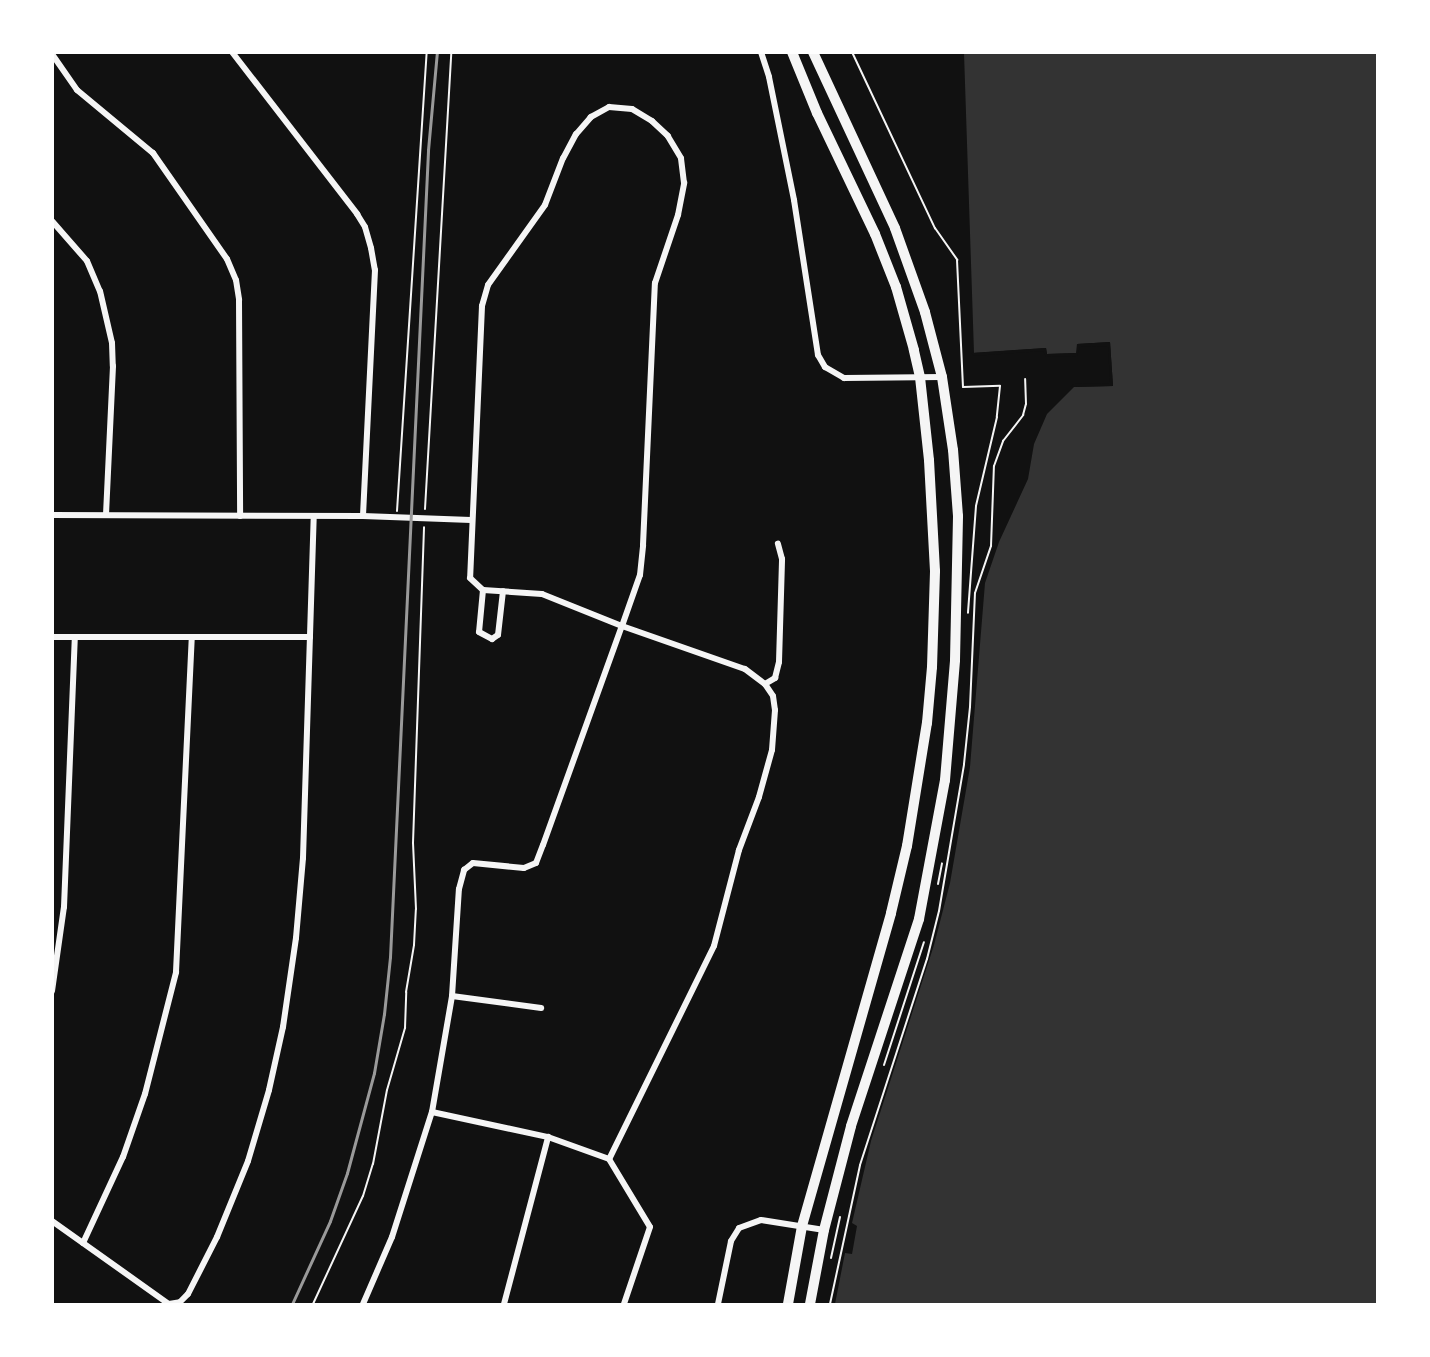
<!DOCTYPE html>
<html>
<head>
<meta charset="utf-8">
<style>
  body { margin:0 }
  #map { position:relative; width:1430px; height:1357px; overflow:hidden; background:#111; font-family:Poppins,sans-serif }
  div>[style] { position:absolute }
  .water>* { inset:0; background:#333 }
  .pier>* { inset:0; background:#111 }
  .path>* { height:2px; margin:-1px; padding:0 1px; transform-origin:1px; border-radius:1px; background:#f5f5f5 }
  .minor>* { height:6px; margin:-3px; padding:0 3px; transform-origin:3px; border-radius:3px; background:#f5f5f5 }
  .primary>* { height:10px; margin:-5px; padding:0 5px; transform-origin:5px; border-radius:5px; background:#f5f5f5 }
  .rail>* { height:3px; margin:-1.5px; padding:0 1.5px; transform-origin:1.5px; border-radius:1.5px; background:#9a9a9a }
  span { translate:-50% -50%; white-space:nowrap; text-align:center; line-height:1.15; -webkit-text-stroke:4.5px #fff; paint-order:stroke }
  .frame { position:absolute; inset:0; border:54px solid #fff; pointer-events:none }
</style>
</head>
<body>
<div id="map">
  <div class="water">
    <i style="clip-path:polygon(964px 53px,1377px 53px,1377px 1304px,835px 1304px,845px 1253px,852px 1254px,857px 1226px,852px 1223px,871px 1141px,934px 945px,950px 883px,970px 767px,985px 583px,999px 542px,1028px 479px,1034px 444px,1047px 414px,1074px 387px,1113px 386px,1110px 342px,1077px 344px,1077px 353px,1047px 354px,1046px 348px,974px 353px)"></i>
  </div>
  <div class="pier">
    <i style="clip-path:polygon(1110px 342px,1113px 386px,1070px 387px,1074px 384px,1110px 383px,1108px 346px,1080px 347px,1077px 356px,1046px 357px,1043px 351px,974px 356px,971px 353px,1046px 348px,1047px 354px,1076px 353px,1077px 344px)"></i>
  </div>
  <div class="path">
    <i style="left:852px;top:52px;width:195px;rotate:64.8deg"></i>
    <i style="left:935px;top:228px;width:39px;rotate:55deg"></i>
    <i style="left:957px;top:260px;width:127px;rotate:87.3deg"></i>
    <i style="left:963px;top:387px;width:37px;rotate:-2deg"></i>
    <i style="left:1000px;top:386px;width:31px;rotate:96deg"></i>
    <i style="left:997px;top:417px;width:91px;rotate:103.3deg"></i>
    <i style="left:976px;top:506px;width:107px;rotate:94.3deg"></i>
    <i style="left:425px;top:509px;width:458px;rotate:-86.7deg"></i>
    <i style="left:397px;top:511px;width:460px;rotate:-86.3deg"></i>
    <i style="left:938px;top:884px;width:21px;rotate:-79deg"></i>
    <i style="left:884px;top:1065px;width:129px;rotate:-72deg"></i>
    <i style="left:831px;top:1258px;width:42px;rotate:-77.6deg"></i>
    <i style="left:313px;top:1304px;width:119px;rotate:-65.2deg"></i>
    <i style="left:363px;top:1196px;width:34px;rotate:-73deg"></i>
    <i style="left:373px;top:1164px;width:75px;rotate:-79.3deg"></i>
    <i style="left:387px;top:1090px;width:65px;rotate:-73.8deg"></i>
    <i style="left:405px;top:1028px;width:36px;rotate:-88deg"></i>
    <i style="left:406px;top:992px;width:48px;rotate:-80.3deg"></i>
    <i style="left:414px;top:945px;width:36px;rotate:-87deg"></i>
    <i style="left:416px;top:909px;width:66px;rotate:-92.6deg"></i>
    <i style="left:413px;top:843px;width:316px;rotate:-88deg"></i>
    <i style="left:830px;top:1304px;width:142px;rotate:-77.8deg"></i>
    <i style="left:860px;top:1165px;width:217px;rotate:-72deg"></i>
    <i style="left:927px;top:959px;width:49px;rotate:-76deg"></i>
    <i style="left:939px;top:911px;width:149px;rotate:-80.3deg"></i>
    <i style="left:964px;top:764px;width:57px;rotate:-84deg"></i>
    <i style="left:970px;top:707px;width:114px;rotate:-87.5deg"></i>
    <i style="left:975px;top:593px;width:50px;rotate:-71.2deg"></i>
    <i style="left:991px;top:546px;width:80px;rotate:-87.9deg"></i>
    <i style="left:994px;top:466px;width:27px;rotate:-70deg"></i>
    <i style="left:1003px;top:441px;width:33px;rotate:-52deg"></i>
    <i style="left:1023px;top:415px;width:11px;rotate:-75deg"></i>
    <i style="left:1026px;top:404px;width:25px;rotate:-92deg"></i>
  </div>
  <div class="minor">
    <i style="left:232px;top:52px;width:205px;rotate:52.3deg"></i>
    <i style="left:357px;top:214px;width:15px;rotate:58deg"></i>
    <i style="left:365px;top:227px;width:22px;rotate:74deg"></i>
    <i style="left:371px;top:248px;width:22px;rotate:80deg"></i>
    <i style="left:375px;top:270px;width:246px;rotate:92.8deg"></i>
    <i style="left:761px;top:52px;width:26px;rotate:72deg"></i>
    <i style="left:769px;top:77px;width:126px;rotate:78.5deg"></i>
    <i style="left:794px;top:200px;width:157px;rotate:81.2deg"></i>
    <i style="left:818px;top:355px;width:14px;rotate:60deg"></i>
    <i style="left:825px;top:367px;width:22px;rotate:30deg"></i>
    <i style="left:844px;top:378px;width:98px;rotate:-0.6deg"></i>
    <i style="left:52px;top:54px;width:44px;rotate:55.2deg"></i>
    <i style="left:77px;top:90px;width:99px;rotate:39.7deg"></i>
    <i style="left:153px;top:153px;width:129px;rotate:55.1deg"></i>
    <i style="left:227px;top:259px;width:23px;rotate:67deg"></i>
    <i style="left:236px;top:280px;width:20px;rotate:81deg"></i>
    <i style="left:239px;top:300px;width:216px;rotate:89.7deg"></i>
    <i style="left:52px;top:221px;width:53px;rotate:48.8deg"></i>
    <i style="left:87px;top:261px;width:33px;rotate:67deg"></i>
    <i style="left:100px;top:291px;width:53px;rotate:77deg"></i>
    <i style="left:112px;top:343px;width:23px;rotate:88deg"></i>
    <i style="left:113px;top:366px;width:149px;rotate:92.7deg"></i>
    <i style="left:52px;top:515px;width:311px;rotate:0.2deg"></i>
    <i style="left:363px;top:516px;width:108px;rotate:2.1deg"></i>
    <i style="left:483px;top:590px;width:42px;rotate:95.4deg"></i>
    <i style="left:479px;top:632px;width:15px;rotate:28deg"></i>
    <i style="left:492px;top:639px;width:7px;rotate:-34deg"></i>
    <i style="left:498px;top:635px;width:44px;rotate:-83.5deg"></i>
    <i style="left:52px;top:637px;width:258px"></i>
    <i style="left:765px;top:684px;width:12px;rotate:-31deg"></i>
    <i style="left:775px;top:678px;width:16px;rotate:-76deg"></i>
    <i style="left:779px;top:662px;width:103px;rotate:-88.3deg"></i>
    <i style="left:782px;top:559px;width:16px;rotate:-105deg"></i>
    <i style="left:52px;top:991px;width:85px;rotate:-81.9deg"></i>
    <i style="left:64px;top:907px;width:270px;rotate:-87.7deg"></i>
    <i style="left:452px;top:996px;width:90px;rotate:7.7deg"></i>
    <i style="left:432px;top:1112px;width:119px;rotate:12.2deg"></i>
    <i style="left:548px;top:1137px;width:65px;rotate:19.8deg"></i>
    <i style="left:52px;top:1221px;width:143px;rotate:35.4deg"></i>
    <i style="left:169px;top:1304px;width:11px;rotate:-10deg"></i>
    <i style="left:180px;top:1302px;width:11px;rotate:-45deg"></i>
    <i style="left:188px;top:1294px;width:64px;rotate:-63deg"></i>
    <i style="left:217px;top:1237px;width:82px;rotate:-67.8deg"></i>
    <i style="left:248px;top:1161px;width:74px;rotate:-73.5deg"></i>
    <i style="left:269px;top:1090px;width:65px;rotate:-77.5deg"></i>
    <i style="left:283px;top:1027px;width:90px;rotate:-81.7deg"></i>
    <i style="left:296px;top:938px;width:80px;rotate:-85deg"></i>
    <i style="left:303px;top:858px;width:342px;rotate:-88.2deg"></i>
    <i style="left:83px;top:1243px;width:95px;rotate:-65.1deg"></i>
    <i style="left:123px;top:1157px;width:67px;rotate:-70.8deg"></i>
    <i style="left:145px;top:1094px;width:126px;rotate:-75.7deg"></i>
    <i style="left:176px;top:972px;width:335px;rotate:-87.3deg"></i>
    <i style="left:363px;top:1304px;width:73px;rotate:-66.6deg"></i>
    <i style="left:392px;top:1237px;width:131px;rotate:-72.3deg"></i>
    <i style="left:432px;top:1112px;width:118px;rotate:-80.2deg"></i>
    <i style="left:452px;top:996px;width:107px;rotate:-86.3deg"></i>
    <i style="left:459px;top:889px;width:20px;rotate:-75deg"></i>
    <i style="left:464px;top:870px;width:11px;rotate:-38deg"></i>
    <i style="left:473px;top:863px;width:51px;rotate:5.6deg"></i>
    <i style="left:524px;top:868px;width:13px;rotate:-23deg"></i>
    <i style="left:536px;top:863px;width:19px;rotate:-69deg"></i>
    <i style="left:543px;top:845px;width:233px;rotate:-70.2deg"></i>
    <i style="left:622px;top:626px;width:54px;rotate:-70.6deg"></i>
    <i style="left:640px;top:575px;width:30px;rotate:-84deg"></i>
    <i style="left:643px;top:545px;width:262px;rotate:-87.4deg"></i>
    <i style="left:655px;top:283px;width:72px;rotate:-71.3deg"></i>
    <i style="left:678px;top:215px;width:33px;rotate:-79deg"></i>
    <i style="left:684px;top:183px;width:25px;rotate:-97deg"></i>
    <i style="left:681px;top:158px;width:26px;rotate:-121deg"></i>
    <i style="left:668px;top:136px;width:22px;rotate:-137deg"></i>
    <i style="left:652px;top:121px;width:23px;rotate:-149deg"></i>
    <i style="left:632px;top:109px;width:23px;rotate:-175deg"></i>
    <i style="left:609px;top:107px;width:21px;rotate:151deg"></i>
    <i style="left:591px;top:117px;width:23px;rotate:131deg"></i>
    <i style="left:576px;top:134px;width:27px;rotate:118deg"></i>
    <i style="left:563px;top:158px;width:50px;rotate:111deg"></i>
    <i style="left:545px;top:205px;width:98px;rotate:125.5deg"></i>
    <i style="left:488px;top:285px;width:22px;rotate:106deg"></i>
    <i style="left:482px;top:306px;width:272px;rotate:92.5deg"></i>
    <i style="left:470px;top:578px;width:18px;rotate:43deg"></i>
    <i style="left:483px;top:590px;width:59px;rotate:3.9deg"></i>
    <i style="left:542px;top:594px;width:86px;rotate:21.8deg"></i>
    <i style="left:622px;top:626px;width:130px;rotate:19.3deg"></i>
    <i style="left:745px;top:669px;width:25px;rotate:37deg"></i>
    <i style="left:765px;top:684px;width:14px;rotate:56deg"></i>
    <i style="left:773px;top:696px;width:14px;rotate:82deg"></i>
    <i style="left:775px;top:710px;width:40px;rotate:94.3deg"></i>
    <i style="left:772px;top:750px;width:49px;rotate:105.5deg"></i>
    <i style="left:759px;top:797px;width:57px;rotate:110.7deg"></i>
    <i style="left:739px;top:850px;width:99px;rotate:104.6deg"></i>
    <i style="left:714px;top:946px;width:237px;rotate:116.2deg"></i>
    <i style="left:609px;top:1159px;width:79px;rotate:58.9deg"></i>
    <i style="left:650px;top:1227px;width:81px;rotate:108.7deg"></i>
    <i style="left:504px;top:1304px;width:173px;rotate:-75.2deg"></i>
    <i style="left:718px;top:1304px;width:64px;rotate:-78.3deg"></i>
    <i style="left:731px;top:1241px;width:15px;rotate:-58deg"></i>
    <i style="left:739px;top:1228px;width:23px;rotate:-20deg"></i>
    <i style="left:761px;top:1220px;width:64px;rotate:9deg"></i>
  </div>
  <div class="primary">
    <i style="left:788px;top:1304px;width:79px;rotate:-79.8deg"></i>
    <i style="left:802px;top:1226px;width:325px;rotate:-74.1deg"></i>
    <i style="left:891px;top:913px;width:69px;rotate:-76.6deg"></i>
    <i style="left:907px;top:846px;width:125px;rotate:-80.8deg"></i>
    <i style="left:927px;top:723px;width:56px;rotate:-84.9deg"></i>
    <i style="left:932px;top:667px;width:96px;rotate:-88.2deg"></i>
    <i style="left:935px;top:571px;width:111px;rotate:-93.1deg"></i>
    <i style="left:929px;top:460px;width:83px;rotate:-96.2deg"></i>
    <i style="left:920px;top:377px;width:28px;rotate:-103deg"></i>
    <i style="left:914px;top:350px;width:66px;rotate:-105.9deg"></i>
    <i style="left:896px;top:287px;width:57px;rotate:-111.6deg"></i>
    <i style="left:875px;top:234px;width:134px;rotate:-115.6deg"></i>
    <i style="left:817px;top:113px;width:66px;rotate:-112.3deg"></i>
    <i style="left:810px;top:1304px;width:75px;rotate:-79.3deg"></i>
    <i style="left:824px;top:1230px;width:107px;rotate:-75.4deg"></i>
    <i style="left:851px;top:1126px;width:218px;rotate:-71.8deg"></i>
    <i style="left:919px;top:919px;width:141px;rotate:-79.4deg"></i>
    <i style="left:945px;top:780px;width:120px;rotate:-85.2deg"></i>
    <i style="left:955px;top:660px;width:144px;rotate:-88.8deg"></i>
    <i style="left:958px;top:516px;width:66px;rotate:-94.3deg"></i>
    <i style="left:953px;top:450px;width:74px;rotate:-98.6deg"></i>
    <i style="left:942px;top:377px;width:67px;rotate:-104.7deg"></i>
    <i style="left:925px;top:312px;width:89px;rotate:-109.7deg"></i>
    <i style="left:895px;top:228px;width:194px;rotate:-115deg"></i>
  </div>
  <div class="rail">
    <i style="left:292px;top:1304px;width:91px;rotate:-65.4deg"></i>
    <i style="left:330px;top:1221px;width:51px;rotate:-70.5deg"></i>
    <i style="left:347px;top:1173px;width:104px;rotate:-74.9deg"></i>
    <i style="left:374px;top:1073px;width:60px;rotate:-80.4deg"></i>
    <i style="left:384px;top:1014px;width:57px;rotate:-84deg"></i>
    <i style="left:390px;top:957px;width:808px;rotate:-87.3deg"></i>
    <i style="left:428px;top:150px;width:98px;rotate:-84.8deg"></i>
  </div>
  <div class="frame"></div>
</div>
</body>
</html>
